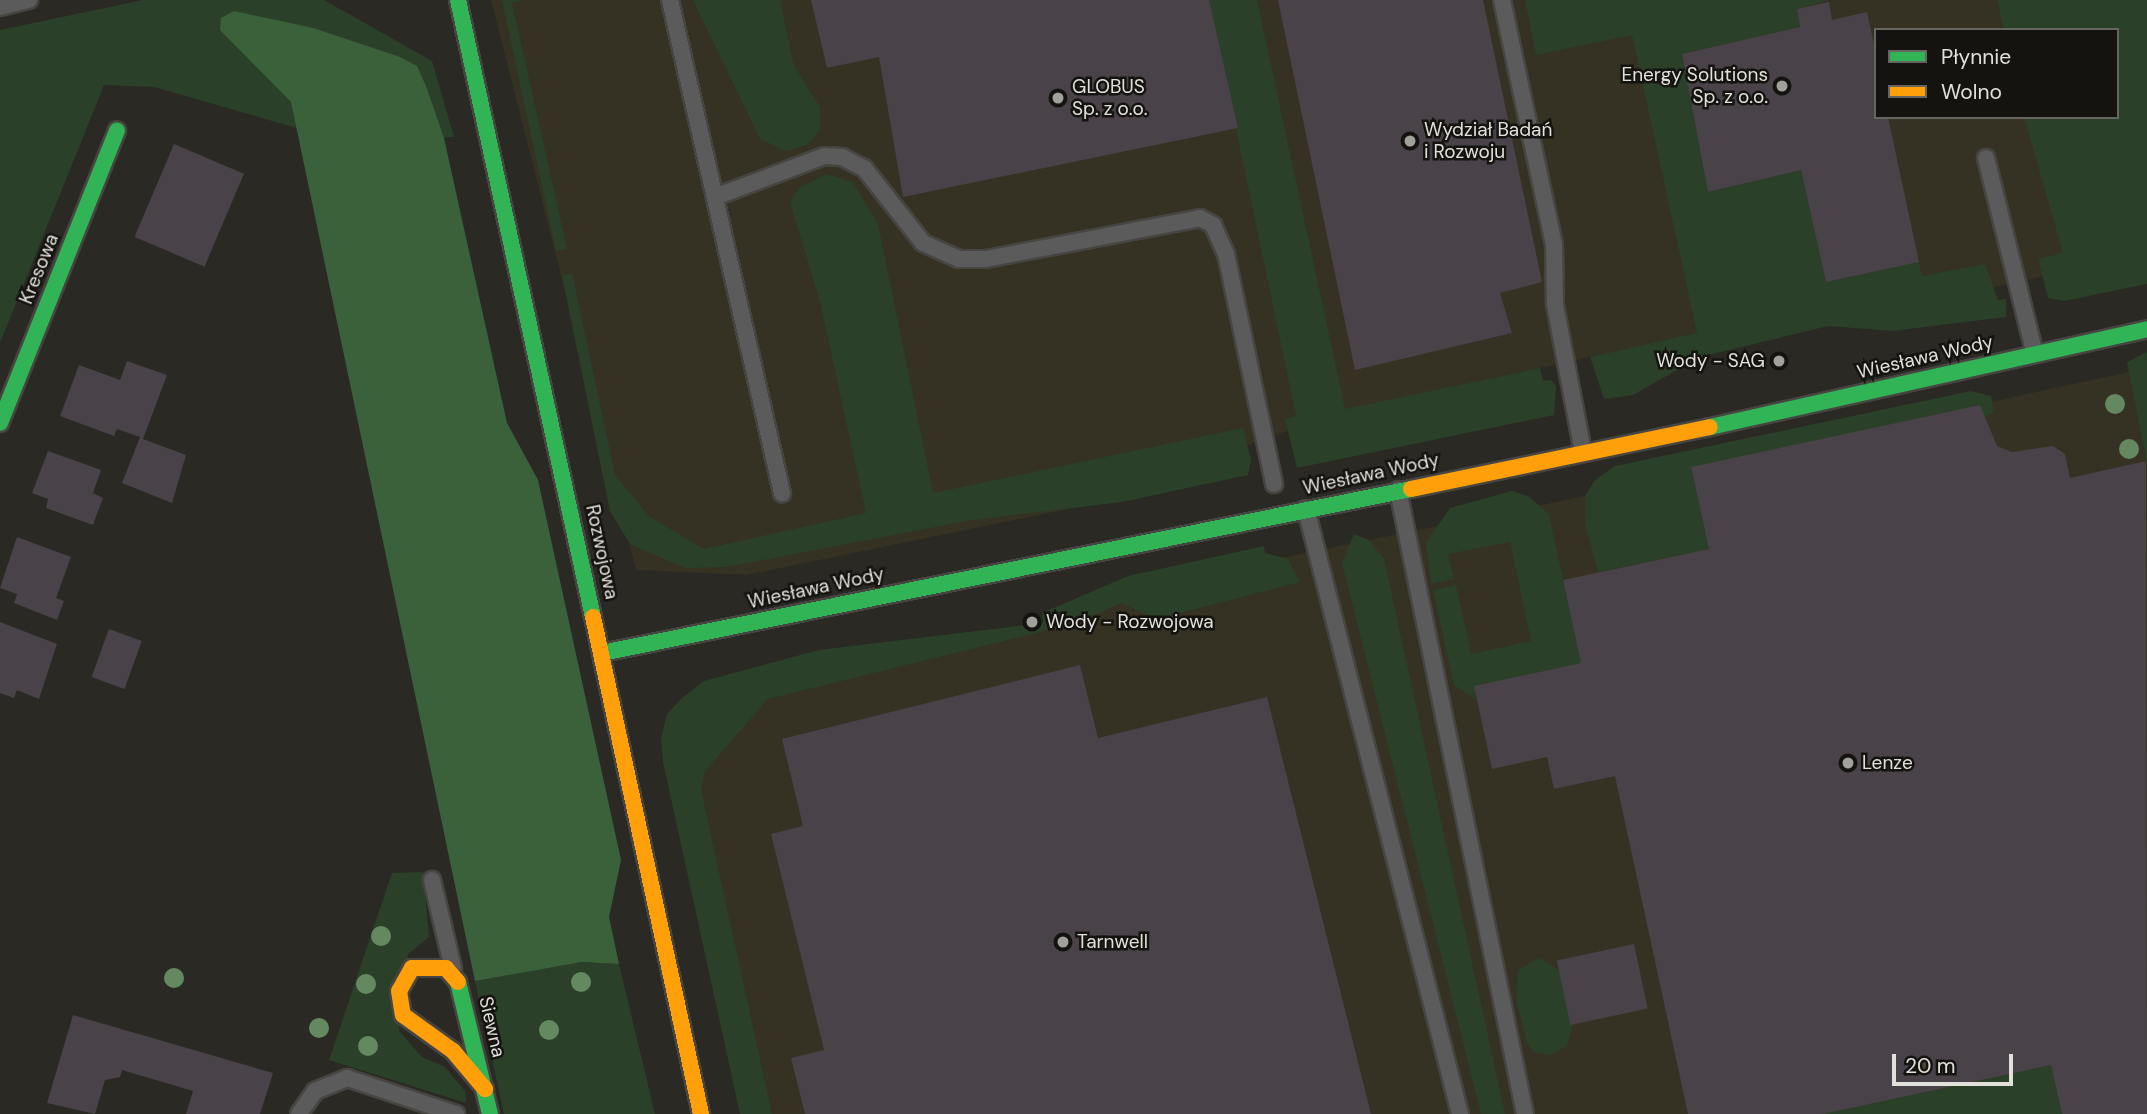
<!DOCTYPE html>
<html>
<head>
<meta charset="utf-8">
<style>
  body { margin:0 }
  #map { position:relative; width:2147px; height:1114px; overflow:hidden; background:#2a2924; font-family:"DM Sans",sans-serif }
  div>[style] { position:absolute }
  .built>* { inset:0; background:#353123 }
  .green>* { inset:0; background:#2a4029 }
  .forest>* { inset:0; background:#3a613a }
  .building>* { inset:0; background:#494248; transform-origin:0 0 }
  .roads { filter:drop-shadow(2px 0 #474542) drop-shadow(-2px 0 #474542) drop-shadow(0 2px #474542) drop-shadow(0 -2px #474542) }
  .lane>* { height:16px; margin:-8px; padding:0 8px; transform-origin:8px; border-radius:8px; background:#5b5b5b }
  .fast>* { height:16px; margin:-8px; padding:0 8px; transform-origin:8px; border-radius:8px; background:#30b455 }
  .slow>* { height:16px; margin:-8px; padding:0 8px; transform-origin:8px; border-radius:8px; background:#ff9f0a }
  .trees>* { width:20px; height:20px; margin:-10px; border-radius:50%; background:#648961 }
  .dots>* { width:19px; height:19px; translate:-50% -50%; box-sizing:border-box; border:4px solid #14130f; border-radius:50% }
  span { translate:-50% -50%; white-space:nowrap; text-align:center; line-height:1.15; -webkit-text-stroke:5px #14130f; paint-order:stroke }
  .poi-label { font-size:19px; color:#e2e0da }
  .right { translate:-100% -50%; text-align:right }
  .left { translate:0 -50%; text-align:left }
  .street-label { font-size:19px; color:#e2e0da }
  .legend { position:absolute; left:1874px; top:28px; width:245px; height:91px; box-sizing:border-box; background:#14130f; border:2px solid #666560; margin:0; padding:9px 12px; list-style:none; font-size:21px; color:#e2e0da }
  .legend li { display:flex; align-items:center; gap:14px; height:35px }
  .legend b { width:35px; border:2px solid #666560 }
  .scale { position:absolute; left:1892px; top:1054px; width:121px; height:32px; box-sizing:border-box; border:4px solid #e2e0da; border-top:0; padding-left:9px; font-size:21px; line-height:24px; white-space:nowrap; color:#e2e0da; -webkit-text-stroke:5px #14130f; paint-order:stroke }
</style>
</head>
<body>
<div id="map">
  <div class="built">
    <i style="clip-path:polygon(evenodd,491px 0,2147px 0,2147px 254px,1925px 302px,1882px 294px,1345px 410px,1078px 507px,746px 575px,636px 570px,491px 0,1876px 30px,2117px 30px,2117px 117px,1876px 117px,1876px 30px)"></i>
    <i style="clip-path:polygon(2147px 368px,2147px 1114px,752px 1114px,682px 721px,1050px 623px,1213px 572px,1585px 496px,1691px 467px)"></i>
  </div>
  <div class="green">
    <i style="clip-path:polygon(143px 0,324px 0,432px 61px,454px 137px,345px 142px,154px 87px,104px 85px,0 343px,0 30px)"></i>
    <i style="clip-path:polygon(502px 0,524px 0,512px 3px,567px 249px,556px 251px)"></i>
    <i style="clip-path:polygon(693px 0,780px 0,794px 66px,820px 107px,820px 130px,807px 145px,786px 151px,760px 139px)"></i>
    <i style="clip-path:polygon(1209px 0,1257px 0,1345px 409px,1540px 368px,1543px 381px,1551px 380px,1556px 386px,1554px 415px,1297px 468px,1285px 419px,1296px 416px)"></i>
    <i style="clip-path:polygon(1525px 0,1829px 0,1797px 9px,1800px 27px,1682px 54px,1708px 192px,1801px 170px,1826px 282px,1919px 262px,1922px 276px,1985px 264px,1998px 300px,2006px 299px,2006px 317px,1892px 331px,1828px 326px,1700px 357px,1633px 395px,1604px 399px,1590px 357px,1697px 333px,1632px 35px,1536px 55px)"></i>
    <i style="clip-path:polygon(1997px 0,2147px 0,2147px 284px,2064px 301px,2048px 298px,2038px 259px,2063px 253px,2024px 117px,2117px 117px,2117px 30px,2004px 30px)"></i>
    <i style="clip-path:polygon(826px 174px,853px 182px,878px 224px,933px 493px,1243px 428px,1251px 460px,1248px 475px,1122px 502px,972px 520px,727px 567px,685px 568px,630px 544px,610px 511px,562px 276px,572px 273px,615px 475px,650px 517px,704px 549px,866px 513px,820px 302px,790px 202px,799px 188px)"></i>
    <i style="clip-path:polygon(2147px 352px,2147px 463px,2127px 362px)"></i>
    <i style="clip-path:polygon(1971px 391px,1991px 396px,1994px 413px,1983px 417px,1980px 405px,1691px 468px,1709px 549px,1598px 572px,1585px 524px,1585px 496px,1595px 480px,1615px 466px)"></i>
    <i style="clip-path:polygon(1512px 491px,1528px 496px,1549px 514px,1581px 663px,1475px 686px,1475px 699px,1454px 685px,1433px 590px,1456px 585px,1471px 654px,1531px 641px,1510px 542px,1448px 554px,1454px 579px,1431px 584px,1426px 543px,1450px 508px)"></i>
    <i style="clip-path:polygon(1354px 534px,1369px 540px,1384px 559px,1505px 1114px,1481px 1114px,1342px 563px)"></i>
    <i style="clip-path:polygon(1264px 546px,1265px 553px,1288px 559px,1300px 582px,1157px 619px,1121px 603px,1077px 623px,768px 699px,705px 771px,701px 790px,772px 1114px,740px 1114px,663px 762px,661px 739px,667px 714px,682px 698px,704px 681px,819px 650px,1043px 623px,1042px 613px,1128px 576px)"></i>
    <i style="clip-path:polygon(423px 872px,429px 937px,408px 954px,399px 1031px,422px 1057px,445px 1067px,465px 1091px,466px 1103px,329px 1060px,392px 873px)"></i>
    <i style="clip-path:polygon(1539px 958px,1560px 971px,1573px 1024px,1567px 1046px,1550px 1055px,1534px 1052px,1527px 1043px,1516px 999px,1518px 970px)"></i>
    <i style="clip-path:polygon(582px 962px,619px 964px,655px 1114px,504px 1114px,475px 981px)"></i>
    <i style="clip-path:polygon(2051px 1065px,2062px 1114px,1823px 1114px)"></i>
  </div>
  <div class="forest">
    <i style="clip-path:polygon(234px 11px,313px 28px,400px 57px,417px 66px,426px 86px,444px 138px,507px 423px,538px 480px,621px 860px,609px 917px,619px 964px,582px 962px,475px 981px,291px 102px,220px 30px,221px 18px)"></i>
  </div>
  <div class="building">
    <i style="clip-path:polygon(811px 0,1209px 0,1238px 128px,903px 197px,879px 57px,827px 68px)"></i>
    <i style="clip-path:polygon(1278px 0,1483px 0,1542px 282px,1500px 293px,1512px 333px,1355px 370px)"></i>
    <i style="clip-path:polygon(1829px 2px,1832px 20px,1867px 12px,1876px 54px,1876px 117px,1888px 117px,1919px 262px,1826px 282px,1801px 170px,1708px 192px,1682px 54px,1800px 27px,1797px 9px)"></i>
    <i style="left:174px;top:144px;width:76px;height:101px;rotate:23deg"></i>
    <i style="clip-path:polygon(127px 361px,167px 375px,143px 439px,186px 455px,172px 503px,122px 483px,140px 437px,117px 429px,114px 436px,60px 416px,79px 365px,120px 380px)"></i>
    <i style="clip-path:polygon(1980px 405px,1997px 446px,2012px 452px,2053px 446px,2065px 454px,2070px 478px,2146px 461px,2147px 1114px,2062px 1114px,2051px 1065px,1823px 1114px,1688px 1114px,1615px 776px,1554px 789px,1547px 757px,1492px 769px,1474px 686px,1581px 663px,1563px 580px,1709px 549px,1691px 467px)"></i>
    <i style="clip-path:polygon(48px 451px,101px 470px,93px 493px,103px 498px,93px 525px,46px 508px,48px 499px,32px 493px)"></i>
    <i style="clip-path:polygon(17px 537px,71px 557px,56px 598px,64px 601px,57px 620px,14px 603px,17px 594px,0 588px)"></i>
    <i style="clip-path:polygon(0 622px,57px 644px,39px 699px,17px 690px,14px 698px,0 693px)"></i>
    <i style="left:109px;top:629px;width:35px;height:51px;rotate:20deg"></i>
    <i style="clip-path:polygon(1080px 665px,1098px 738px,1267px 697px,1371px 1114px,805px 1114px,791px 1058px,824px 1050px,771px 834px,803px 826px,782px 739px)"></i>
    <i style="left:1634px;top:944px;width:66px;height:79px;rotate:78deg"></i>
    <i style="clip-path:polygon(73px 1015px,273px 1073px,260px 1114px,186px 1114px,193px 1091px,122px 1070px,120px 1077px,105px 1080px,95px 1114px,47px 1103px)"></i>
  </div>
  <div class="roads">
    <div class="lane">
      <i style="left:670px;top:0;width:506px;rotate:77.2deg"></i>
      <i style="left:1502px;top:0;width:249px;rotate:78deg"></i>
      <i style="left:1554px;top:244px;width:61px;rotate:89.1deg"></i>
      <i style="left:1555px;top:305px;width:150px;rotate:79.2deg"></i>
      <i style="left:0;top:7px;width:30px;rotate:-14deg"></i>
      <i style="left:1986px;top:158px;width:202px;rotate:76deg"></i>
      <i style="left:715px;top:197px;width:116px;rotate:-20.6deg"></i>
      <i style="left:824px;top:156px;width:18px;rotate:3deg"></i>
      <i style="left:842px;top:157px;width:25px;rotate:27deg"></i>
      <i style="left:864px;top:168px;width:95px;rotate:51.8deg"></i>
      <i style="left:923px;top:243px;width:39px;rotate:24deg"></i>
      <i style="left:959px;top:259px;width:27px"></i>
      <i style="left:986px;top:259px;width:218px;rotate:-10.8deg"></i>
      <i style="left:1200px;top:218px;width:15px;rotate:28deg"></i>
      <i style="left:1213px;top:225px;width:32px;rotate:66deg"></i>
      <i style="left:1226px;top:254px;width:235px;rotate:78.2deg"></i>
      <i style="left:1398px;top:490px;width:637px;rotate:78.5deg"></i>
      <i style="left:1306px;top:509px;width:624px;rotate:75.72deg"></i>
      <i style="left:432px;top:880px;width:90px;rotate:76.6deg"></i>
      <i style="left:299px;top:1114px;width:28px;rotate:-55deg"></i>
      <i style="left:315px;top:1091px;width:35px;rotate:-22deg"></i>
      <i style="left:347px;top:1078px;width:115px;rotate:18.3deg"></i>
    </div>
    <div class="fast">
      <i style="left:458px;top:0;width:632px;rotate:77.66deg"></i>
      <i style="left:0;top:423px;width:315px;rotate:-68.2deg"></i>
      <i style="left:1710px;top:427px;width:448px;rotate:-12.6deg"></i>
      <i style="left:602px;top:653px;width:825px;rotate:-11.46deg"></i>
      <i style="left:458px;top:982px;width:136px;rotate:76.4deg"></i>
    </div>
    <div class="slow">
      <i style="left:1411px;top:489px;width:305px;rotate:-11.7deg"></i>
      <i style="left:593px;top:617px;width:509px;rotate:77.74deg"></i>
      <i style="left:458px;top:982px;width:18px;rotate:-131deg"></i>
      <i style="left:446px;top:968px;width:34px;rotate:180deg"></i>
      <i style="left:412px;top:968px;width:26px;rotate:119deg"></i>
      <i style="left:399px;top:991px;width:24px;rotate:81deg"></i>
      <i style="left:403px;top:1015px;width:62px;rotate:35.8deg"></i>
      <i style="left:453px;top:1051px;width:50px;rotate:49.9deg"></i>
    </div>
  </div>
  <div class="trees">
    <i style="left:2115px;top:404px"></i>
    <i style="left:2129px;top:449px"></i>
    <i style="left:381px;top:936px"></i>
    <i style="left:174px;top:978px"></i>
    <i style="left:581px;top:982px"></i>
    <i style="left:366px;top:984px"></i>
    <i style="left:319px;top:1028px"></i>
    <i style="left:549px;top:1030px"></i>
    <i style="left:368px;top:1046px"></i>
  </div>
  <div class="dots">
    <i style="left:1782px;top:86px;background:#a2a09a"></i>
    <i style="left:1058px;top:98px;background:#a2a09a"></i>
    <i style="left:1410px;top:141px;background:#a2a09a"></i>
    <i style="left:1779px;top:361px;background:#a2a09a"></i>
    <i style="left:1032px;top:622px;background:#a2a09a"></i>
    <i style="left:1848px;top:763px;background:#a2a09a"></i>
    <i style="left:1063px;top:942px;background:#a2a09a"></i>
  </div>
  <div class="poi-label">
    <span class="right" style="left:1768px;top:86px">Energy Solutions<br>Sp. z o.o.</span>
    <span class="left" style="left:1072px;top:98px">GLOBUS<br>Sp. z o.o.</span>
    <span class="left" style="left:1424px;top:141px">Wydział Badań<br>i Rozwoju</span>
    <span class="right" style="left:1765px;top:361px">Wody - SAG</span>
    <span class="left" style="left:1046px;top:622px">Wody - Rozwojowa</span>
    <span class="left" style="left:1862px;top:763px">Lenze</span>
    <span class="left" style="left:1077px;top:942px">Tarnwell</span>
  </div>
  <div class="street-label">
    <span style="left:39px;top:269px;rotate:-68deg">Kresowa</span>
    <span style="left:1925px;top:357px;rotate:-13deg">Wiesława Wody</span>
    <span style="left:1371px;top:474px;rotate:-12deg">Wiesława Wody</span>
    <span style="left:602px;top:552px;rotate:78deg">Rozwojowa</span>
    <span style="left:816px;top:588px;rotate:-12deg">Wiesława Wody</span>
    <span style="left:492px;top:1027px;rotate:77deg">Siewna</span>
  </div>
  <ul class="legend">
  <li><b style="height:9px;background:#30b455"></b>Płynnie</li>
  <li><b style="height:9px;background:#ff9f0a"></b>Wolno</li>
  </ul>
  <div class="scale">20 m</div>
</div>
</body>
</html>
